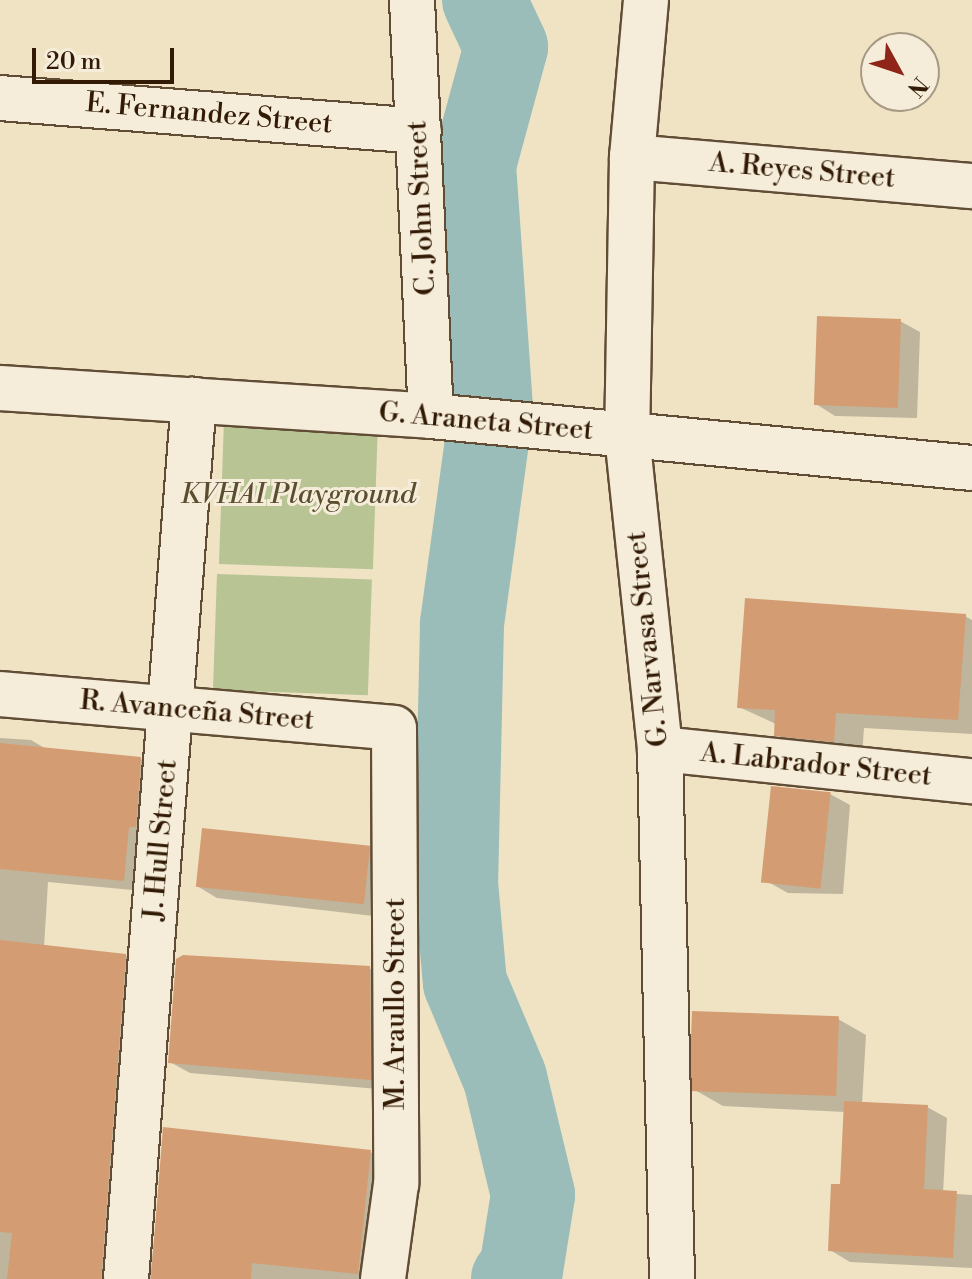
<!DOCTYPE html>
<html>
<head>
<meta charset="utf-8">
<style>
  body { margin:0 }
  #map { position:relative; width:972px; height:1279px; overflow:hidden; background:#efe3c4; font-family:"Libre Bodoni",serif }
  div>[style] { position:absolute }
  .green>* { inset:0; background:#b9c494; transform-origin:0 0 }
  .shadow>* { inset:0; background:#0003 }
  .river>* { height:84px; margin:-42px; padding:0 42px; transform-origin:42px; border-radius:42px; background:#9bbdba }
  .building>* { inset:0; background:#d49c72; transform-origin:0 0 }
  .roads { filter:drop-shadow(2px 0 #614c35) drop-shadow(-2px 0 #614c35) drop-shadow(0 2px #614c35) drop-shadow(0 -2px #614c35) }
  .minor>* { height:44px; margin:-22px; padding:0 22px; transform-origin:22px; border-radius:22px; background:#f5edd9 }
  span { translate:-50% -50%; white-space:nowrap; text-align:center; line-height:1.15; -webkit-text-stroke:6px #f5edd9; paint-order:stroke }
  .street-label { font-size:28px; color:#321a05 }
  .park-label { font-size:28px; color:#5a4d30; font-style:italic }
  .north { position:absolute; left:860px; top:32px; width:80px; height:80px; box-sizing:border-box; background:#f5edd9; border:2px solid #a79984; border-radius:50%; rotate:130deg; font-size:22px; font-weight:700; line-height:32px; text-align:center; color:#321a05 }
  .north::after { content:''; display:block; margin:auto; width:28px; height:36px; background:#8f2418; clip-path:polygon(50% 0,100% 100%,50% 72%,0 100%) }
  .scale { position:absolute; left:32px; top:48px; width:142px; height:36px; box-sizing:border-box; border:4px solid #321a05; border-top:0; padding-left:10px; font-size:24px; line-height:28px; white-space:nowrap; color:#321a05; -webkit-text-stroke:6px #f5edd9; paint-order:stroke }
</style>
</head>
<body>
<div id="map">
  <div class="green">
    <i style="left:224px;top:420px;width:154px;height:144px;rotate:2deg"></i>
    <i style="left:217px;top:574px;width:155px;height:116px;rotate:2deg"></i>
  </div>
  <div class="shadow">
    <i style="clip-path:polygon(900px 321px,920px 332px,917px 418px,835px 416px,816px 404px)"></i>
    <i style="clip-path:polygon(965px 616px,972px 620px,972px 734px,864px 728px,862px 756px,804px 751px,776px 734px,776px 724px,739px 707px)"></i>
    <i style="clip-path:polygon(0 738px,31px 740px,48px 750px,141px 759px,160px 771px,143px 891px,48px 882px,44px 947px,125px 955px,145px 967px,124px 1279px,0 1279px)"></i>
    <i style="clip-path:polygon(830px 794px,850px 805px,843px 894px,788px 893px,768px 882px)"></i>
    <i style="clip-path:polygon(369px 848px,389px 859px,382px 917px,217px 898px,197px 886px)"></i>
    <i style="clip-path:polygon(369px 968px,389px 979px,390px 1090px,190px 1073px,170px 1062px)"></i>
    <i style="clip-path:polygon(838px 1019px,866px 1035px,862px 1104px,927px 1107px,947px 1118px,943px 1193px,972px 1195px,972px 1268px,850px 1262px,830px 1250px,842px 1186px,845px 1112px,723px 1106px,695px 1090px)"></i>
    <i style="clip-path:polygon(165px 1130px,370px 1152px,390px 1164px,378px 1279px,150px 1279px)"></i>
  </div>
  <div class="river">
    <i style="left:484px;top:0;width:52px;rotate:64.9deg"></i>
    <i style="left:506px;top:47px;width:122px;rotate:105.2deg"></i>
    <i style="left:474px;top:165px;width:244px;rotate:86deg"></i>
    <i style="left:487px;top:441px;width:185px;rotate:97.8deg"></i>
    <i style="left:462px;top:624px;width:259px;rotate:91.3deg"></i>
    <i style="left:456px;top:883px;width:100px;rotate:84.9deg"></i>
    <i style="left:465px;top:983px;width:103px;rotate:67.2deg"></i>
    <i style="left:505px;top:1078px;width:120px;rotate:76.5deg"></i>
    <i style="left:533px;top:1195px;width:76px;rotate:99.1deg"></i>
    <i style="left:521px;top:1270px;width:12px;rotate:132deg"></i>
  </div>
  <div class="building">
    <i style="left:817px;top:316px;width:84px;height:89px;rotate:2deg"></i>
    <i style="clip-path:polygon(745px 598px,966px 614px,958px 720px,836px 713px,834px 742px,774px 736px,775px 710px,737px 708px)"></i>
    <i style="clip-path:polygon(0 743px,141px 757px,136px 827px,129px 827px,124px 881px,0 869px)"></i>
    <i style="left:771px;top:786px;width:60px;height:97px;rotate:6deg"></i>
    <i style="left:202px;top:828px;width:169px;height:59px;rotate:6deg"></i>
    <i style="clip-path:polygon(0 940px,126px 954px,101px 1279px,7px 1279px,12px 1233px,0 1232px)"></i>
    <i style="clip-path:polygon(183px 955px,370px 966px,371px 1080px,168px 1063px,176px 959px)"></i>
    <i style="left:692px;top:1011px;width:147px;height:80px;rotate:2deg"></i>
    <i style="clip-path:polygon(844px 1101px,928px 1105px,924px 1189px,957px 1191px,953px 1258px,828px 1251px,831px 1184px,840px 1184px)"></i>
    <i style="clip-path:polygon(163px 1127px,371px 1150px,358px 1274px,252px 1263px,251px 1279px,151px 1279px)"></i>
  </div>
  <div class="roads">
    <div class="minor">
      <i style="left:412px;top:0;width:416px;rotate:87.4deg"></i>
      <i style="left:646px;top:0;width:158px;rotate:95.1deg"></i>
      <i style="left:632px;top:157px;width:278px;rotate:91deg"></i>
      <i style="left:627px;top:435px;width:316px;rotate:84deg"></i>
      <i style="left:660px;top:749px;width:530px;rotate:88.7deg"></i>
      <i style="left:0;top:98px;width:420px;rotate:4.5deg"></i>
      <i style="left:632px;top:157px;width:341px;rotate:4.9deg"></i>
      <i style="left:0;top:388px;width:432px;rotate:3.7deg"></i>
      <i style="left:431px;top:416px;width:543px;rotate:5.49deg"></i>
      <i style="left:0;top:694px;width:395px;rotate:4.9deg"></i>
      <i style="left:394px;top:728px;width:456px;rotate:89.7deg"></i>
      <i style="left:396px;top:1184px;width:96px;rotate:97.8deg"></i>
      <i style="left:660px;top:749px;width:314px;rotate:5.9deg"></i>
      <i style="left:126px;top:1279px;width:882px;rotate:-85.58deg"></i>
    </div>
  </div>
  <div class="street-label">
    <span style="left:209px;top:114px;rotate:5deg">E. Fernandez Street</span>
    <span style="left:802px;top:171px;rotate:5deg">A. Reyes Street</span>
    <span style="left:422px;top:208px;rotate:-93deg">C. John Street</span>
    <span style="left:486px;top:422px;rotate:5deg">G. Araneta Street</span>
    <span style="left:648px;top:639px;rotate:-96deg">G. Narvasa Street</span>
    <span style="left:197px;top:711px;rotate:5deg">R. Avanceña Street</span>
    <span style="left:816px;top:765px;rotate:6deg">A. Labrador Street</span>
    <span style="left:161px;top:840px;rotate:-85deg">J. Hull Street</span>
    <span style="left:396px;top:1004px;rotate:-90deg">M. Araullo Street</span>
  </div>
  <div class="park-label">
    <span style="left:298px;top:495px">KVHAI Playground</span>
  </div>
  <div class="north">N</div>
  <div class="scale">20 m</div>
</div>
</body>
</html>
